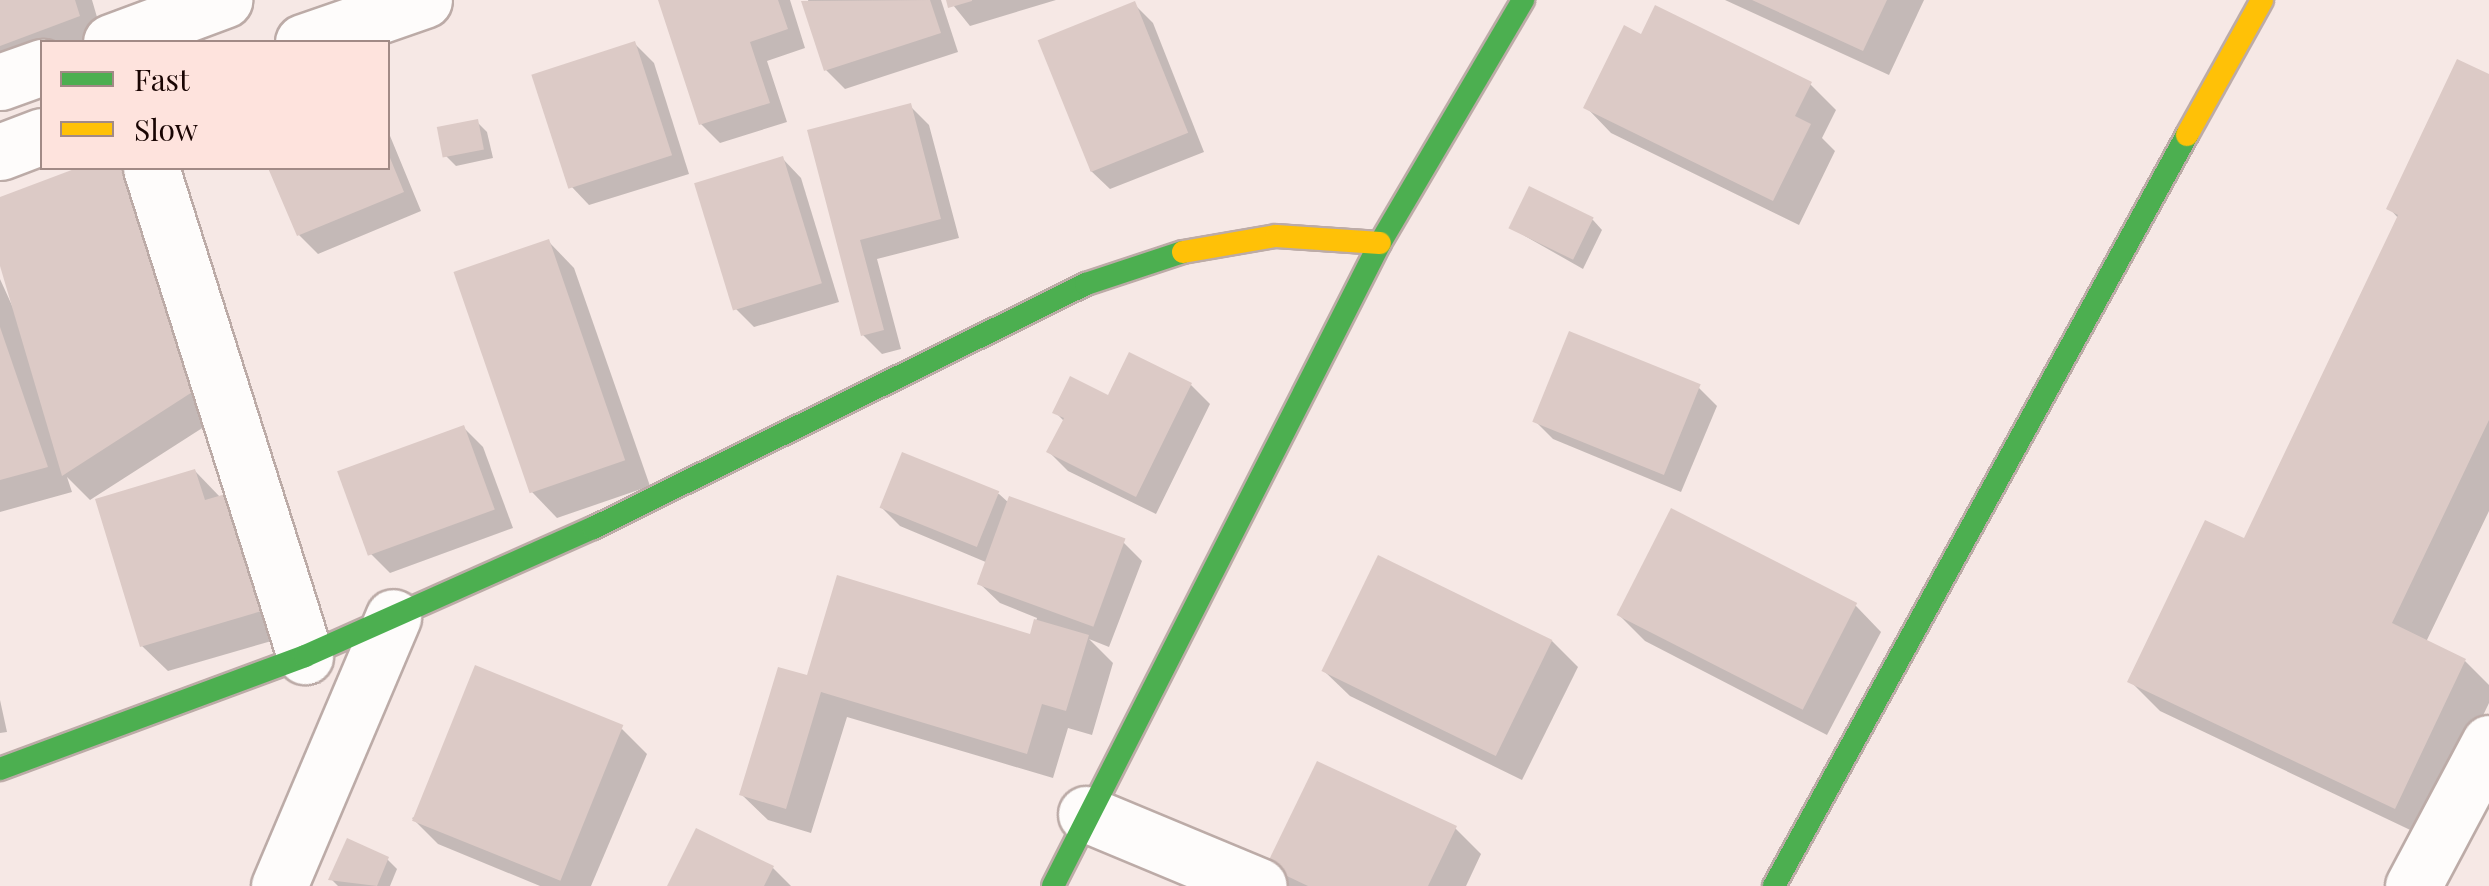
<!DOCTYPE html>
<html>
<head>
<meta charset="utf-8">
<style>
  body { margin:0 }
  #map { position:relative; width:2489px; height:886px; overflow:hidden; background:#f6e8e5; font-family:"Playfair Display",serif }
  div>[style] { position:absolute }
  .shadow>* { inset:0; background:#0003 }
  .building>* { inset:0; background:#dccac6; transform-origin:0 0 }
  .roads { filter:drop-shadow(2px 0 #bcaba7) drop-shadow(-2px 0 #bcaba7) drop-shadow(0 2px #bcaba7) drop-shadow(0 -2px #bcaba7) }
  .street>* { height:55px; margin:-27.5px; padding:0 27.5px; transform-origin:27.5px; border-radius:27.5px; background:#fefcfb }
  .fast>* { height:22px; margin:-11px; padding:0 11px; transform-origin:11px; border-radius:11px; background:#4caf50 }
  .slow>* { height:22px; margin:-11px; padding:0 11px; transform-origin:11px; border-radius:11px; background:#ffc107 }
  span { translate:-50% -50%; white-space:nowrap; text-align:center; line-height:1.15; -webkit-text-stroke:9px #fee3dd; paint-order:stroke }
  .legend { position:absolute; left:40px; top:40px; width:350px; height:130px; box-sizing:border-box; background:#fee3dd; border:2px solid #a28a86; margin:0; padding:12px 18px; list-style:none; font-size:30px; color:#190503 }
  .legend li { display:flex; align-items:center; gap:20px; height:50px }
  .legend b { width:50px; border:2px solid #a28a86 }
</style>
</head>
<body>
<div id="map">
  <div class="shadow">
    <i style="clip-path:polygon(0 0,92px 0,104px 41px,42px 42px,0 81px)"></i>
    <i style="clip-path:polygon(661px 0,790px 0,805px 48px,767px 61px,787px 122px,720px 143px,701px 124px)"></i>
    <i style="clip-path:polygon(808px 0,941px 0,958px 52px,845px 89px,826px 70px)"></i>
    <i style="clip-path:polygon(949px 0,1056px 0,970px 26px)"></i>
    <i style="clip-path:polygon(1725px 0,1924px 0,1889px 75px)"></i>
    <i style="clip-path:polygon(1134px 4px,1153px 23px,1204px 152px,1110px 189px,1090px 170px)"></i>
    <i style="clip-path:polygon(1642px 37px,1810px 84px,1836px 110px,1822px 138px,1835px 151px,1799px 225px,1611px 133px,1586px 107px)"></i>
    <i style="clip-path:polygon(635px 44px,654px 63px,689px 174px,589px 205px,570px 185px)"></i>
    <i style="clip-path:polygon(2489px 77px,2489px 511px,2426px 642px,2465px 661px,2489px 685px,2489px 703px,2425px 837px,2160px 711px,2130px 681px,2245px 542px,2399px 219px,2389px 208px)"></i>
    <i style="clip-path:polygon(910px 106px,929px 125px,959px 238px,877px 259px,901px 349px,882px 354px,863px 335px,810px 132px)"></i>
    <i style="clip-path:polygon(477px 122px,487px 132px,493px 158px,456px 166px,446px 156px)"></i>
    <i style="clip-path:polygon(388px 131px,421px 211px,318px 254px,299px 235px,271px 168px,388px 168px)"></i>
    <i style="clip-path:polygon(782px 158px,801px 178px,839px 302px,754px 327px,735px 308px)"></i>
    <i style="clip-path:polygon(84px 168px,133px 168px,221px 416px,90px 500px,67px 477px,72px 492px,0 512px,0 279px,19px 321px,0 257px,0 200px)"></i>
    <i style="clip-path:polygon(1593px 220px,1602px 230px,1583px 269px,1511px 228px)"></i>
    <i style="clip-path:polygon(549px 242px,574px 268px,650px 486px,557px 518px,532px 492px)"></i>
    <i style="clip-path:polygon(1191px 385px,1210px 404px,1156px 514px,1068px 471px,1049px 452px,1065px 422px,1055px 412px)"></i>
    <i style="clip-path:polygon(1698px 387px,1717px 406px,1681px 492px,1553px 439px,1534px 420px)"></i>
    <i style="clip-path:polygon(464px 428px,483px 447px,513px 528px,390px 573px,371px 554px)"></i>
    <i style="clip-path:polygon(195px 471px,221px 498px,289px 636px,168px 671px,142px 646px)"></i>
    <i style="clip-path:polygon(999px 494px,1009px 503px,1123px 542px,1142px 561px,1109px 647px,1089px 639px,1113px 663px,1092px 735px,1068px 728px,1053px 778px,847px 717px,811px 833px,768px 820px,742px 795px,809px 678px,1031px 637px,1037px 618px,1000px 603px,980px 584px,988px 563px,900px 526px,881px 507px)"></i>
    <i style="clip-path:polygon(1856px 606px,1881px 632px,1827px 735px,1645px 641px,1619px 615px)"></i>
    <i style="clip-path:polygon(1552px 641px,1578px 667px,1522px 780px,1350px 696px,1324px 671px)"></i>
    <i style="clip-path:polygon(0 700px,7px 732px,0 733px)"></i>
    <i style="clip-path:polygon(622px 729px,647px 754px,591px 886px,540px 886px,438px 844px,412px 818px)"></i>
    <i style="clip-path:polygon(1455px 828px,1481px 854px,1466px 886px,1289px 886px,1269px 866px)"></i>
    <i style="clip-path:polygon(387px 859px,397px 869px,390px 886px,338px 886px,331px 879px)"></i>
    <i style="clip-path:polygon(773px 868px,791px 886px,670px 886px)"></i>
  </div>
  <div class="building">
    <i style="clip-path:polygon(0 0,75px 0,80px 16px,0 46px)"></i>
    <i style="clip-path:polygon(658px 0,778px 0,788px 29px,750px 42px,770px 103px,699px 125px)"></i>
    <i style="clip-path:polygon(930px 0,941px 33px,824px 71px,801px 1px)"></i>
    <i style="clip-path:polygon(946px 0,972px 0,972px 1px,948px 8px)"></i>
    <i style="clip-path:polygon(1752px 0,1887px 0,1863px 51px)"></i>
    <i style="left:1135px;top:1px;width:142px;height:105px;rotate:68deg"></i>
    <i style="clip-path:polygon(1655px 5px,1812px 82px,1795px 116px,1811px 124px,1773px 201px,1583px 108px,1624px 25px,1641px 34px)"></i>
    <i style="left:635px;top:41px;width:120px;height:109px;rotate:72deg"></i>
    <i style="clip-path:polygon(2457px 59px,2489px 74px,2489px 420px,2392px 623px,2466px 659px,2395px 809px,2127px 682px,2205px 520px,2244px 538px,2398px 215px,2386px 209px)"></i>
    <i style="clip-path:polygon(911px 103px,941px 219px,860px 240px,884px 330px,861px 336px,807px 130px)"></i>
    <i style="left:478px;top:119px;width:31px;height:42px;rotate:79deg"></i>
    <i style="clip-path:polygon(388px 153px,404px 192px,297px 236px,268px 168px,388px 168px)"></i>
    <i style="left:783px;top:156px;width:133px;height:93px;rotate:73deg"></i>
    <i style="clip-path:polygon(77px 168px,125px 168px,197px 389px,62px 476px,0 266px,0 197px)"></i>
    <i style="left:1529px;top:186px;width:72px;height:47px;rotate:26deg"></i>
    <i style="left:549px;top:239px;width:234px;height:101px;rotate:71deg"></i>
    <i style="clip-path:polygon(0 327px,48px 467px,0 480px)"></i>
    <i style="left:1569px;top:331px;width:142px;height:98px;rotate:22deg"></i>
    <i style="clip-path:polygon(1129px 352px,1192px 383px,1136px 497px,1046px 452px,1064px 418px,1052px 413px,1070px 376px,1108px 395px)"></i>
    <i style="left:464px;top:425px;width:90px;height:135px;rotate:70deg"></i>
    <i style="left:902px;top:452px;width:105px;height:60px;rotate:22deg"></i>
    <i style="clip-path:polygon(195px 469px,205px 500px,229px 493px,265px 610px,140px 647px,95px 499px)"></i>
    <i style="left:1009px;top:496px;width:124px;height:94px;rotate:20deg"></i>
    <i style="left:1671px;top:508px;width:209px;height:120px;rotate:27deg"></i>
    <i style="left:1378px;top:555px;width:194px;height:129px;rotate:26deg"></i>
    <i style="clip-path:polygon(837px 575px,1030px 634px,1034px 619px,1089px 635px,1066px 711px,1042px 704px,1027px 754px,821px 692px,786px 809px,739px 795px,778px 667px,807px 675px)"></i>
    <i style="left:475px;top:665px;width:160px;height:168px;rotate:22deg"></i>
    <i style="clip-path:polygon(1317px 761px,1457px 826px,1428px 886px,1308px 886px,1266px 866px)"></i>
    <i style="clip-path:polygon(696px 828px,774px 866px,764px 886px,667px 886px)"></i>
    <i style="clip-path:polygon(347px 838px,389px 857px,377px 886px,328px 880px)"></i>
  </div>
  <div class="roads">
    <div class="street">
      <i style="left:111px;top:42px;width:121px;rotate:-20.4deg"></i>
      <i style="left:303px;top:42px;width:128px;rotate:-19.1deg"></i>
      <i style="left:0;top:82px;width:45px;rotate:-19.7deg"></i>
      <i style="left:0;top:152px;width:45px;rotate:-20.9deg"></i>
      <i style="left:151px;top:168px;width:512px;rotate:72.49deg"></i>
      <i style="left:1086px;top:814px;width:187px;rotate:22.6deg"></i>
      <i style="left:279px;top:886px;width:292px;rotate:-67deg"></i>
      <i style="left:2413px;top:886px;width:162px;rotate:-62deg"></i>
    </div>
    <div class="fast">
      <i style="left:0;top:769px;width:325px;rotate:-20.3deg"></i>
      <i style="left:305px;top:656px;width:315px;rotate:-24deg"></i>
      <i style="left:593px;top:528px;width:550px;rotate:-26.33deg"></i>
      <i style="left:1086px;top:284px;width:102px;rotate:-18.3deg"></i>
      <i style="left:1053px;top:886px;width:721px;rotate:-63.04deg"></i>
      <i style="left:1380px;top:243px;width:282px;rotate:-59.5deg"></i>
      <i style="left:1774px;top:886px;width:857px;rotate:-61.19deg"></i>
    </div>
    <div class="slow">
      <i style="left:2187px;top:135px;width:154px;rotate:-60.9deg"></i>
      <i style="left:1183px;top:252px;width:94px;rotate:-9.8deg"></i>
      <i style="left:1276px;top:236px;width:104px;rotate:3.9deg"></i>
    </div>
  </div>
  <ul class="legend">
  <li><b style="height:12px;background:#4caf50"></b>Fast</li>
  <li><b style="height:12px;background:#ffc107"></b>Slow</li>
  </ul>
</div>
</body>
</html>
